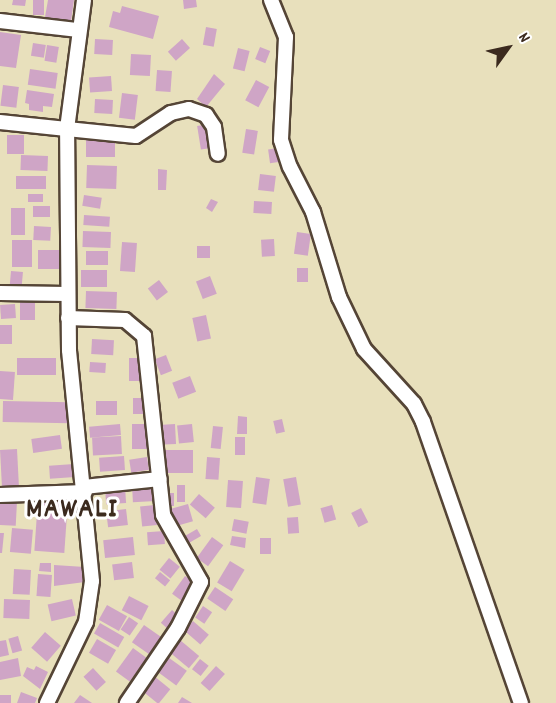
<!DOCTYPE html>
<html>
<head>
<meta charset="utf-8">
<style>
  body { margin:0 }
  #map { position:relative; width:556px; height:703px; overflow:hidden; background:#e8e0bc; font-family:Dekko,sans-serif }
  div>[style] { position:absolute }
  .building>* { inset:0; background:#cfa5c6; transform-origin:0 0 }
  .roads { filter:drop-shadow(2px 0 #554536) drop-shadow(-2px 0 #554536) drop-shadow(0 2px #554536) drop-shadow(0 -2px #554536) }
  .street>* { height:14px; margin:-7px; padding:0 7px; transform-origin:7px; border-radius:7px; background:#fff }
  span { translate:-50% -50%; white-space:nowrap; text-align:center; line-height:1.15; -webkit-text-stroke:6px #fff; paint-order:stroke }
  .district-label { font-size:28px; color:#3b2a1e; font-weight:700; letter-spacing:1.5px }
  .north { position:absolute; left:478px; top:18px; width:60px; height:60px; -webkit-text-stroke:4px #fff; paint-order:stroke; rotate:57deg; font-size:16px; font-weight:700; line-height:24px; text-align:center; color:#3b2a1e }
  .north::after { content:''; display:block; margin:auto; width:21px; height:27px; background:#3b2a1e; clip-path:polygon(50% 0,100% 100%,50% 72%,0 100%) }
</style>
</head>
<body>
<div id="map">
  <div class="building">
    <i style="clip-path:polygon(13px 0,26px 0,25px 6px,12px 5px)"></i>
    <i style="left:33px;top:0;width:11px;height:15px"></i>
    <i style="clip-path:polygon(48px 0,74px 0,71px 21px,45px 17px)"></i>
    <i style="clip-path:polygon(183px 0,196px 0,197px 7px,184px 9px)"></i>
    <i style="clip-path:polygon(122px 6px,159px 16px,153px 39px,109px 27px,113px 11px,120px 13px)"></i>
    <i style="left:206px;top:27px;width:11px;height:18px;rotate:10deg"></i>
    <i style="clip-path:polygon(0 32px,21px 35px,16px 68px,0 66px)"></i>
    <i style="left:95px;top:39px;width:18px;height:15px;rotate:3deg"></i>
    <i style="left:182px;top:39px;width:12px;height:19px;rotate:48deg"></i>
    <i style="left:33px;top:43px;width:13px;height:13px;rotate:9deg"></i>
    <i style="left:47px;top:45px;width:12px;height:16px;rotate:9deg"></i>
    <i style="left:260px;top:47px;width:11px;height:13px;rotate:22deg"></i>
    <i style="left:238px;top:48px;width:12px;height:21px;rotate:14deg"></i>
    <i style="left:131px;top:54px;width:20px;height:21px;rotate:3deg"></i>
    <i style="left:30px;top:69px;width:28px;height:16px;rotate:8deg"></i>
    <i style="left:157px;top:70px;width:15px;height:21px;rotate:4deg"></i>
    <i style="clip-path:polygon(214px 74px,225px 84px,206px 107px,197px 99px)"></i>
    <i style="left:111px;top:76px;width:15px;height:22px;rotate:86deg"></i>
    <i style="left:256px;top:80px;width:15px;height:23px;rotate:28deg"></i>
    <i style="left:3px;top:85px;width:16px;height:21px;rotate:7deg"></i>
    <i style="clip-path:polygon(27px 90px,54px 94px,52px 107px,43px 106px,43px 112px,29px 110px,29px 104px,25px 103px)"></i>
    <i style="left:122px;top:93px;width:16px;height:25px;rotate:7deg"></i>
    <i style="left:95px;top:99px;width:18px;height:14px;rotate:3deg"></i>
    <i style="left:209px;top:124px;width:24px;height:12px;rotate:81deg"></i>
    <i style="left:246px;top:129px;width:12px;height:24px;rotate:9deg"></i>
    <i style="left:7px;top:135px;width:17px;height:19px"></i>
    <i style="left:86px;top:139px;width:29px;height:18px"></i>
    <i style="left:278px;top:148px;width:14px;height:10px;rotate:82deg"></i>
    <i style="left:21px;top:155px;width:27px;height:15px;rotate:2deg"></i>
    <i style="left:87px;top:165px;width:30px;height:23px;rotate:2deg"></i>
    <i style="clip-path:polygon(158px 169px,167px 170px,166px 190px,158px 190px)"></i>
    <i style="left:260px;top:174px;width:16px;height:16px;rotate:7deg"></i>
    <i style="left:16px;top:176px;width:30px;height:13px"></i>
    <i style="left:28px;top:194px;width:15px;height:8px"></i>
    <i style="left:84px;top:195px;width:18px;height:11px;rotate:9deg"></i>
    <i style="clip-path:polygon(211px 199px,218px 202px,212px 212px,206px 208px)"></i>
    <i style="left:254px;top:201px;width:18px;height:12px;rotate:3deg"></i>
    <i style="left:33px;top:206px;width:17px;height:11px"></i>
    <i style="left:11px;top:208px;width:14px;height:27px"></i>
    <i style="left:84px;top:215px;width:26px;height:10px;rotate:4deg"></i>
    <i style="left:34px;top:226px;width:17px;height:14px;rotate:3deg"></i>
    <i style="left:83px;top:231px;width:28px;height:16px;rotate:2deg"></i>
    <i style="left:297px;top:232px;width:14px;height:22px;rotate:8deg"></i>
    <i style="left:274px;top:239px;width:17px;height:13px;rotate:87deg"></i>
    <i style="left:12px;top:240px;width:20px;height:27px"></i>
    <i style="left:122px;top:242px;width:15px;height:29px;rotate:4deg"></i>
    <i style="left:210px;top:246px;width:12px;height:13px;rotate:90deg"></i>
    <i style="left:38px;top:250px;width:21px;height:19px"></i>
    <i style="left:86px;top:251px;width:22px;height:14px"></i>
    <i style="left:297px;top:268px;width:11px;height:14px"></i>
    <i style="left:81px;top:270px;width:26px;height:17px"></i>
    <i style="left:11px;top:271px;width:12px;height:19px;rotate:5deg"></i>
    <i style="left:210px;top:276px;width:19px;height:15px;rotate:69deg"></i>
    <i style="left:159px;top:280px;width:15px;height:14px;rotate:53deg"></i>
    <i style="left:86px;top:291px;width:31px;height:17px;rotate:2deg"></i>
    <i style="left:20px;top:301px;width:15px;height:19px"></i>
    <i style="left:15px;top:304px;width:14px;height:15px;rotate:86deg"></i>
    <i style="left:206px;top:315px;width:24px;height:14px;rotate:78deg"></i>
    <i style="left:0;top:325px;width:12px;height:19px"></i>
    <i style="left:92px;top:339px;width:22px;height:15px;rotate:3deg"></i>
    <i style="left:166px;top:355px;width:17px;height:12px;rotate:69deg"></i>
    <i style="left:17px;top:358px;width:39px;height:17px"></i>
    <i style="left:129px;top:358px;width:15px;height:23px"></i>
    <i style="left:90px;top:362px;width:16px;height:10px;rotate:4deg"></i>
    <i style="left:0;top:371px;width:15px;height:28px;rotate:4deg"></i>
    <i style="left:190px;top:376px;width:17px;height:19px;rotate:69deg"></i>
    <i style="left:133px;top:398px;width:14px;height:16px"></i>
    <i style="left:3px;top:401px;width:67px;height:21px;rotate:1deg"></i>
    <i style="left:96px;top:401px;width:21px;height:14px"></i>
    <i style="clip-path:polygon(238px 416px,247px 417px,247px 434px,237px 434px)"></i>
    <i style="left:282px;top:419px;width:13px;height:9px;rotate:77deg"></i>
    <i style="left:120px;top:424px;width:11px;height:31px;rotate:85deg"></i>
    <i style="left:132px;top:424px;width:16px;height:25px"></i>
    <i style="left:175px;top:424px;width:20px;height:12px;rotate:87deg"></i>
    <i style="left:192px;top:424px;width:18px;height:15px;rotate:84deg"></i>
    <i style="left:213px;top:426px;width:10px;height:22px;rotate:6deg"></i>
    <i style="left:60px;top:435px;width:14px;height:29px;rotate:82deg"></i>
    <i style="left:121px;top:436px;width:18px;height:29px;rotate:87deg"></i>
    <i style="left:235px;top:437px;width:10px;height:18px"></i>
    <i style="left:17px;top:449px;width:39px;height:17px;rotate:87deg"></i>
    <i style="left:162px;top:450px;width:31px;height:23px"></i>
    <i style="left:124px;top:456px;width:14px;height:25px;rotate:86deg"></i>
    <i style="left:147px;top:457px;width:13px;height:18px;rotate:81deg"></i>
    <i style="left:207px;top:457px;width:13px;height:22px;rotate:4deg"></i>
    <i style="left:74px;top:464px;width:13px;height:25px;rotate:86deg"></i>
    <i style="left:256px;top:477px;width:14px;height:26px;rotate:8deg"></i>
    <i style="left:296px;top:477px;width:28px;height:13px;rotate:80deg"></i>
    <i style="left:228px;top:480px;width:15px;height:27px;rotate:4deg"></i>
    <i style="left:155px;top:484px;width:17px;height:23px;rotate:87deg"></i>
    <i style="left:177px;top:485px;width:8px;height:17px"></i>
    <i style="left:125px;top:487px;width:16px;height:20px;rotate:86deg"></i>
    <i style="left:166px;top:493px;width:8px;height:13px"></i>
    <i style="left:199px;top:494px;width:21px;height:14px;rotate:41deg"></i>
    <i style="left:38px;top:499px;width:30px;height:52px;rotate:4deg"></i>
    <i style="left:0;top:501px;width:17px;height:24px;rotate:3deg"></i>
    <i style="left:188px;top:504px;width:18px;height:21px;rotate:74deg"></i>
    <i style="left:155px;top:505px;width:20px;height:15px;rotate:84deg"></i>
    <i style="left:332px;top:505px;width:15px;height:12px;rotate:74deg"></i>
    <i style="left:361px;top:508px;width:16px;height:11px;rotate:63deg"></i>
    <i style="left:126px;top:509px;width:16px;height:20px;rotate:83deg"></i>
    <i style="left:298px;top:517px;width:16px;height:11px;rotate:86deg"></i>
    <i style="left:234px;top:519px;width:15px;height:12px;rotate:11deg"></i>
    <i style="left:12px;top:528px;width:21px;height:24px;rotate:5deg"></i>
    <i style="left:197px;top:529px;width:8px;height:14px;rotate:60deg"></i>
    <i style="left:164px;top:531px;width:13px;height:17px;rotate:86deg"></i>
    <i style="clip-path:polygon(0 533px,4px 533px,2px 553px,0 553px)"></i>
    <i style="clip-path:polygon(232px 536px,246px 538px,245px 548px,230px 545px)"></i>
    <i style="left:133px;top:537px;width:18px;height:30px;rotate:84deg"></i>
    <i style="left:212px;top:537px;width:14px;height:26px;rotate:36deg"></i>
    <i style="left:260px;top:538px;width:11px;height:16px"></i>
    <i style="left:169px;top:558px;width:14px;height:15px;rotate:39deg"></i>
    <i style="left:230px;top:561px;width:17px;height:25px;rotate:31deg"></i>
    <i style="left:132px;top:562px;width:16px;height:20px;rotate:83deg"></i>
    <i style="clip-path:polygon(40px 563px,51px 563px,51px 572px,39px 571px)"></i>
    <i style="clip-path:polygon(54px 565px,85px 567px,85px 582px,54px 586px)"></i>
    <i style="left:14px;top:569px;width:17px;height:25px;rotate:3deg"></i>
    <i style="left:160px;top:572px;width:13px;height:8px;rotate:39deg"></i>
    <i style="left:38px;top:574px;width:14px;height:22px;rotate:4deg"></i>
    <i style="left:185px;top:576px;width:14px;height:22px;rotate:36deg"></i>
    <i style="left:215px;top:587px;width:22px;height:14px;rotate:34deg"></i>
    <i style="left:129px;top:596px;width:22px;height:16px;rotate:27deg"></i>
    <i style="left:4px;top:599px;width:26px;height:19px;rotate:2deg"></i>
    <i style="left:72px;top:599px;width:17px;height:25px;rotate:77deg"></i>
    <i style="left:107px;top:605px;width:23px;height:17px;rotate:29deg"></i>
    <i style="left:203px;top:606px;width:11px;height:14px;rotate:34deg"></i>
    <i style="left:172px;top:610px;width:9px;height:17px;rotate:41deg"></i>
    <i style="left:129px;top:617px;width:11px;height:15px;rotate:34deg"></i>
    <i style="left:193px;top:621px;width:21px;height:13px;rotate:41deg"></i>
    <i style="left:100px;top:623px;width:28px;height:12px;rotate:30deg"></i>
    <i style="left:144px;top:625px;width:21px;height:21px;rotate:35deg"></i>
    <i style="left:45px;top:632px;width:21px;height:21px;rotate:41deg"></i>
    <i style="left:18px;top:636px;width:15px;height:10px;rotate:74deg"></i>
    <i style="left:97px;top:639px;width:22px;height:16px;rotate:30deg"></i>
    <i style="clip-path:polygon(6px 640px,9px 655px,0 657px,0 641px)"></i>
    <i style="left:180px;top:640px;width:25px;height:16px;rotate:40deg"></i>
    <i style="left:133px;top:648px;width:17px;height:29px;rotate:36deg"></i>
    <i style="left:165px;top:655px;width:27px;height:18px;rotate:36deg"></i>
    <i style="clip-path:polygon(18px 658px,21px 676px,0 680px,0 662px)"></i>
    <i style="left:200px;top:659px;width:11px;height:13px;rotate:38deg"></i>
    <i style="clip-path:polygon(36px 666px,48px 672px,40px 689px,23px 676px,27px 667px,34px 670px)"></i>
    <i style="left:216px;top:666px;width:12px;height:23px;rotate:42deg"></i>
    <i style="left:93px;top:668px;width:19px;height:13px;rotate:47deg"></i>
    <i style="left:154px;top:676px;width:21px;height:19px;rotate:39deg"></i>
    <i style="clip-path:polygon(21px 692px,37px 698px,35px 703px,17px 703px)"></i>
    <i style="left:0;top:695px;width:11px;height:8px"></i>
    <i style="clip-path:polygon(80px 695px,92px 703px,74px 703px)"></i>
    <i style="clip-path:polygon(182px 697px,192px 703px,178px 703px)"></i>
  </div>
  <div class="roads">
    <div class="street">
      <i style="left:271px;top:0;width:40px;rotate:68deg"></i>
      <i style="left:286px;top:37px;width:103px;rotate:92.8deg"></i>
      <i style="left:281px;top:140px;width:28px;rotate:72deg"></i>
      <i style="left:290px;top:167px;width:51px;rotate:62.9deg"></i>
      <i style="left:313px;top:212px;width:89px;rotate:73deg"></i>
      <i style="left:339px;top:297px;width:58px;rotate:64.3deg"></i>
      <i style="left:364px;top:349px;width:74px;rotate:47.7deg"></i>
      <i style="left:414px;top:404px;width:20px;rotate:63deg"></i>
      <i style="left:423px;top:422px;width:298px;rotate:70.8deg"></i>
      <i style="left:0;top:21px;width:79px;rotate:6.6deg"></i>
      <i style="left:0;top:122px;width:67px;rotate:6deg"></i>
      <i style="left:67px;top:129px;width:130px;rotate:-82.5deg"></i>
      <i style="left:0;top:293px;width:67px;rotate:0.9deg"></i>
      <i style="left:68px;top:318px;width:57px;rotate:2deg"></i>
      <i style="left:125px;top:320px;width:25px;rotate:40deg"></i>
      <i style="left:144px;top:336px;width:180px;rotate:83.9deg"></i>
      <i style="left:163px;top:515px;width:77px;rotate:60.4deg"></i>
      <i style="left:201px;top:582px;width:51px;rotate:116.6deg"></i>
      <i style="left:178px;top:628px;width:91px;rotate:124.2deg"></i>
      <i style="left:84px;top:487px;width:76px;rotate:-6deg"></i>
      <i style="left:0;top:495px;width:85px;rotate:-2deg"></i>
      <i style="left:47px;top:703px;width:90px;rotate:-64.3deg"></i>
      <i style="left:86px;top:622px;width:41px;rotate:-81.7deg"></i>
      <i style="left:92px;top:581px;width:232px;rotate:-95.7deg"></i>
      <i style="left:69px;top:350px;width:221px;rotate:-90.5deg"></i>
      <i style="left:67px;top:129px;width:69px;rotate:5.8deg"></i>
      <i style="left:136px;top:136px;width:42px;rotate:-33.3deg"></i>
      <i style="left:171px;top:113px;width:18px;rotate:-13deg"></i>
      <i style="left:189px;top:109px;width:18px;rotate:19deg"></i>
      <i style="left:206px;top:115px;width:14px;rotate:56deg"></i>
      <i style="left:214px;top:127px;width:27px;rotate:82deg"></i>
    </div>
  </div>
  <div class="district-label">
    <span style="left:72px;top:511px">MAWALI</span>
  </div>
  <div class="north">N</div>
</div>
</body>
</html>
